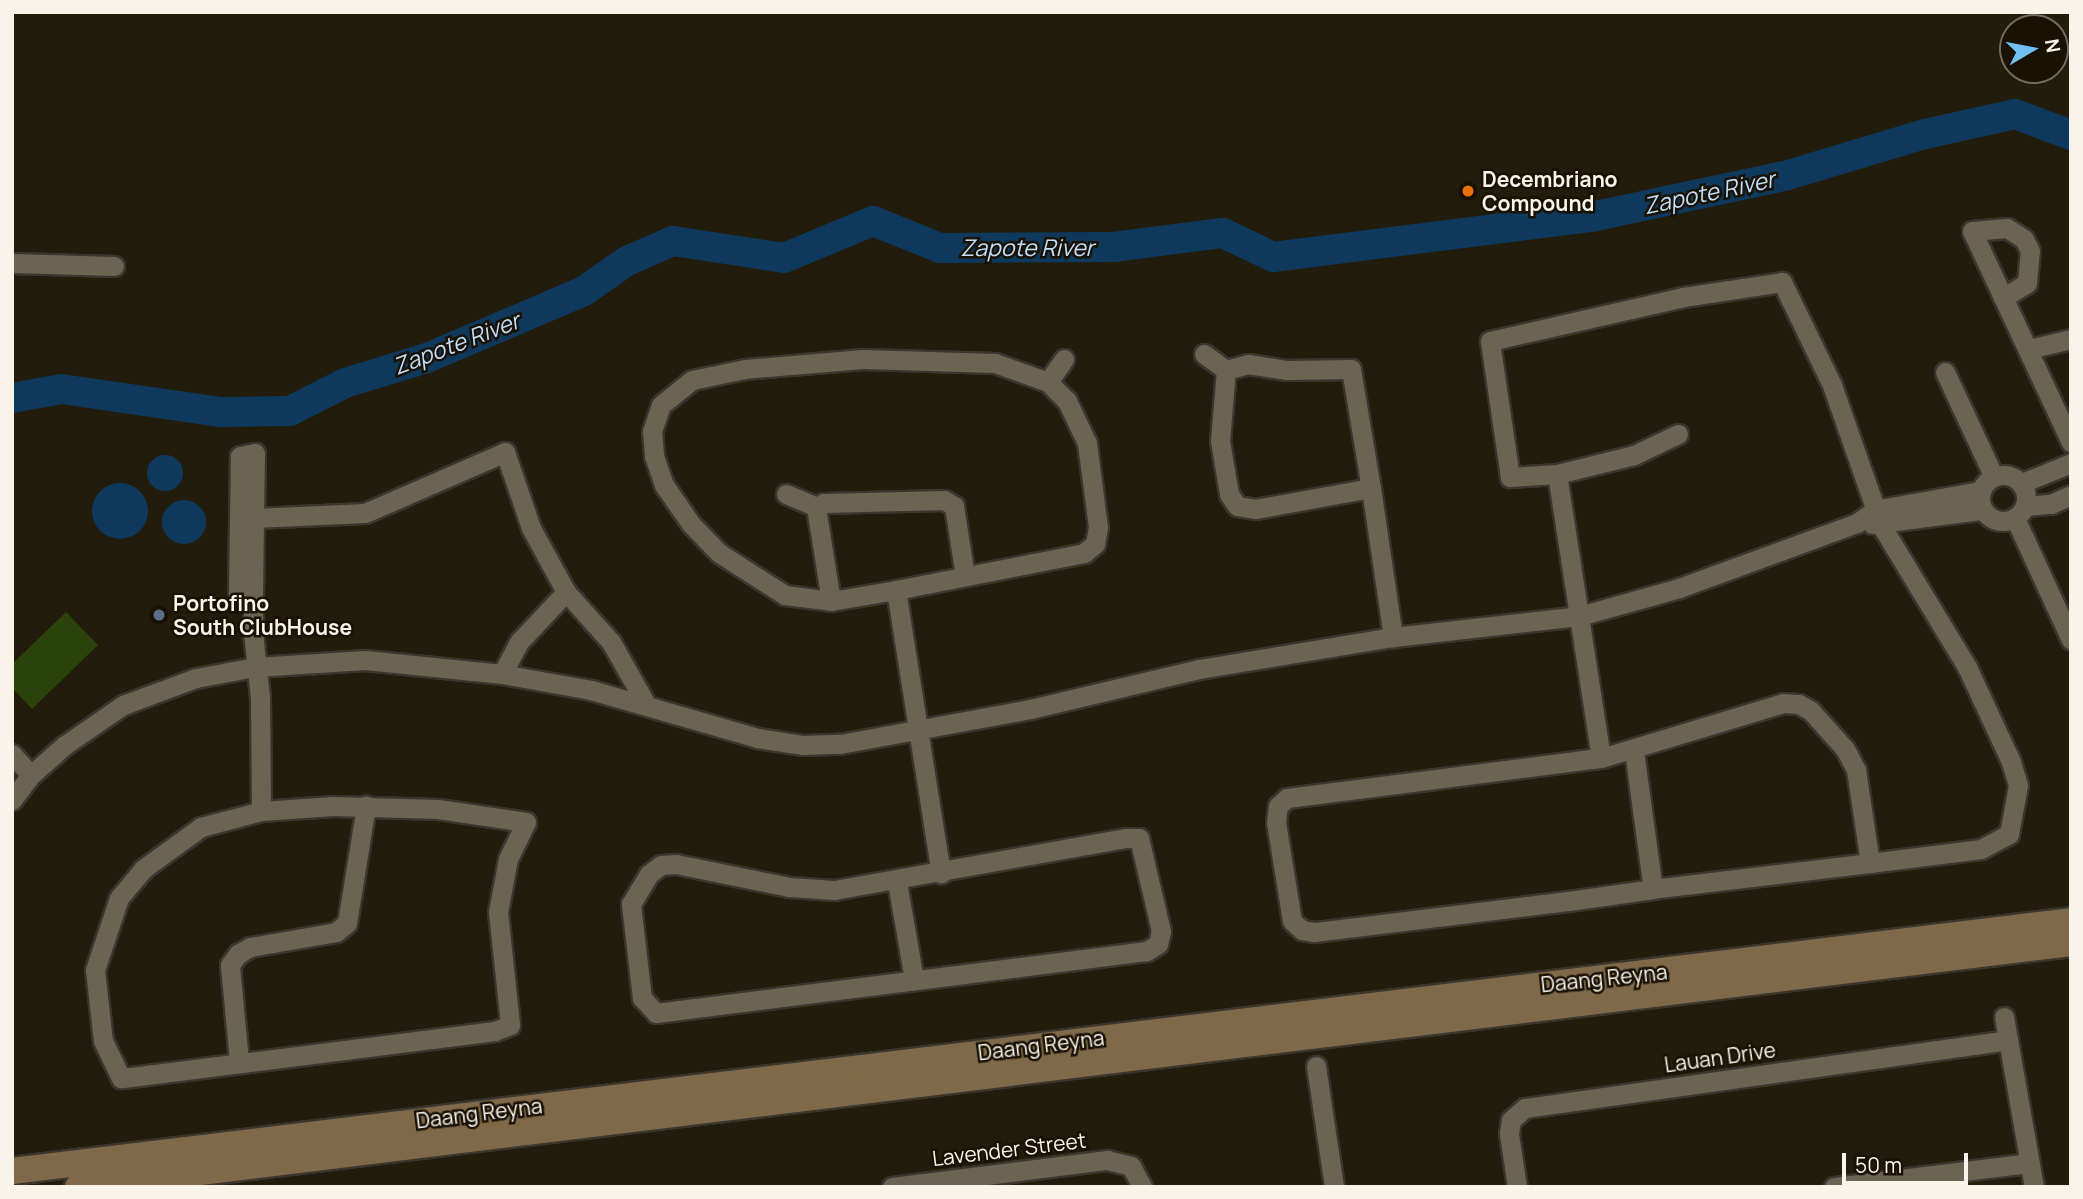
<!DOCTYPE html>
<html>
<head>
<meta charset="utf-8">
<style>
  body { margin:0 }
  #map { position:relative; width:2083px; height:1199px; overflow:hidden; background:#221c0c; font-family:Manrope,sans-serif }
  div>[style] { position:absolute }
  .green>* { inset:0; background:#29430a }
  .water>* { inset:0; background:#0e395c }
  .round { border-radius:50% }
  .river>* { height:30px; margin:-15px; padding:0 15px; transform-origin:15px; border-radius:15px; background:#0e395c }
  .roads { filter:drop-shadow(2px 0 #3a362f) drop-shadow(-2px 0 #3a362f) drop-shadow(0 2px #3a362f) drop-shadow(0 -2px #3a362f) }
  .minor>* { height:19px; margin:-9.5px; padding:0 9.5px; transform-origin:9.5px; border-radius:9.5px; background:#6c6453 }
  .minor>.ring { margin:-9.5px; padding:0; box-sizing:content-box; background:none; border:19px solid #6c6453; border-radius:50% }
  .secondary>* { height:26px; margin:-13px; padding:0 13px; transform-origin:13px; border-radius:13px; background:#7f6948 }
  .dots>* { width:19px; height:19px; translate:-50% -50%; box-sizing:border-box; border:4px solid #191204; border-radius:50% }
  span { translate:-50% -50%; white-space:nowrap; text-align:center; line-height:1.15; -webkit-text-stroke:5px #191204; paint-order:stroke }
  .poi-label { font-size:21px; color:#f8f4ea; font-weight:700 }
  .left { translate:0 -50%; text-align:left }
  .street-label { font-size:21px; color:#f8f4ea }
  .water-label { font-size:23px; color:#c1defb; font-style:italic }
  .frame { position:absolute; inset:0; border:14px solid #f8f4ea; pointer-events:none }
  .north { position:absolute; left:1999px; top:14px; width:70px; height:70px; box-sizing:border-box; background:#191204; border:2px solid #726c60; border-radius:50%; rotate:80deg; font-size:19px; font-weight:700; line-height:28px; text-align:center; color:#f8f4ea }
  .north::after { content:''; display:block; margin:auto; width:24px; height:32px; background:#71c1f5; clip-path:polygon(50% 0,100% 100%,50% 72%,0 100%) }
  .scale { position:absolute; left:1842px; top:1153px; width:126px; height:32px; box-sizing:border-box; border:4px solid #f8f4ea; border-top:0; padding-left:9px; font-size:21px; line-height:24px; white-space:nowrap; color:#f8f4ea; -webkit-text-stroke:5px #191204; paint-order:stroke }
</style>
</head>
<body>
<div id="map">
  <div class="green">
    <i style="clip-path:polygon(66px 612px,98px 645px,32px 709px,12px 688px,12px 664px)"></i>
  </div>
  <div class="water">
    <i class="round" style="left:147px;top:455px;width:36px;height:36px"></i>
    <i class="round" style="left:92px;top:483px;width:56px;height:56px"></i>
    <i class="round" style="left:162px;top:500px;width:44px;height:44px"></i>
  </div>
  <div class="river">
    <i style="left:12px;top:398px;width:50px;rotate:-10.4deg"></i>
    <i style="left:61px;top:389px;width:162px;rotate:8.2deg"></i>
    <i style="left:221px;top:412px;width:69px;rotate:-0.8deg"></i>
    <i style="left:290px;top:411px;width:62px;rotate:-27deg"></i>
    <i style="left:345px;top:383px;width:86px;rotate:-17deg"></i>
    <i style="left:427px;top:358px;width:171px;rotate:-23.1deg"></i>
    <i style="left:584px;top:291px;width:52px;rotate:-34.9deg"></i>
    <i style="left:627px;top:261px;width:50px;rotate:-23.5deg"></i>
    <i style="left:673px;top:241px;width:112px;rotate:8.7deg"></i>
    <i style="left:784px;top:258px;width:96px;rotate:-22.6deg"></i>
    <i style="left:873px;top:221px;width:72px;rotate:21.9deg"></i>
    <i style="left:940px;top:248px;width:173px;rotate:-0.3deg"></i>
    <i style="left:1113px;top:247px;width:111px;rotate:-7.3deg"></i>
    <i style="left:1223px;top:233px;width:55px;rotate:25.6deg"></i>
    <i style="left:1273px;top:257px;width:321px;rotate:-7.2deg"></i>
    <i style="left:1591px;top:217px;width:201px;rotate:-12deg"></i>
    <i style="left:1788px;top:175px;width:143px;rotate:-16.7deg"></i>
    <i style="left:1925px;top:134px;width:92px;rotate:-12.5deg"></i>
    <i style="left:2015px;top:114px;width:60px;rotate:20.6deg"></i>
  </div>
  <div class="roads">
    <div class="minor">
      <i style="left:12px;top:263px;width:102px;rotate:1.7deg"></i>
      <i style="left:2003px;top:298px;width:28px;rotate:-32deg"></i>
      <i style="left:2027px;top:283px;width:32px;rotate:-85deg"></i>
      <i style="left:2030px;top:251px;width:13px;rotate:-117deg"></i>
      <i style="left:2024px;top:239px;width:20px;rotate:-147deg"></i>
      <i style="left:2007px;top:228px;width:35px;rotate:175deg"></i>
      <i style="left:1972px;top:231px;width:233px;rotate:64.9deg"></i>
      <i style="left:2029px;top:349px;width:43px;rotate:-13.4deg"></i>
      <i style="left:1204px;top:354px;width:27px;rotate:36deg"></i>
      <i style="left:1945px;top:372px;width:116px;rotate:65deg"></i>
      <i style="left:1048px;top:382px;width:28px;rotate:-55deg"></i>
      <i style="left:1678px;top:434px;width:49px;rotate:154.5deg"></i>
      <i style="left:1634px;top:455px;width:79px;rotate:166.1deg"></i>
      <i style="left:1557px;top:474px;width:47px;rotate:176.3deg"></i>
      <i style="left:1510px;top:477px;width:137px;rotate:-98.4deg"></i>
      <i style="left:1490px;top:341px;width:198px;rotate:-12.8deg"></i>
      <i style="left:1683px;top:297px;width:100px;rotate:-8.6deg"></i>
      <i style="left:1782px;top:282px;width:114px;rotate:64.1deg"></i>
      <i style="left:1832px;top:385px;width:148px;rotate:70.7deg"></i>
      <i style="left:1881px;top:525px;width:166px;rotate:58.8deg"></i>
      <i style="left:1967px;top:667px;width:105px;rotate:65.1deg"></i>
      <i style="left:2011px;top:762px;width:24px;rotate:73deg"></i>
      <i style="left:2018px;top:785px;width:50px;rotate:100.4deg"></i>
      <i style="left:2009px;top:834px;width:32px;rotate:152deg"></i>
      <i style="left:1981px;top:849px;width:112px;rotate:172.8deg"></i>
      <i style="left:1870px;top:863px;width:219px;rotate:173.2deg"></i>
      <i style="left:1653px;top:889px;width:78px;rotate:171.9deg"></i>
      <i style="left:1576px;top:900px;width:264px;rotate:173deg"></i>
      <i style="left:1314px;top:932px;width:12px;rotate:-171deg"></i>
      <i style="left:1302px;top:930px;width:13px;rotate:-138deg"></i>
      <i style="left:1292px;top:921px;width:100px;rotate:-99.2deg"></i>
      <i style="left:1276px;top:822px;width:16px;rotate:-83deg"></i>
      <i style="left:1278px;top:806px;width:12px;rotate:-42deg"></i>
      <i style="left:1287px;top:798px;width:317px;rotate:-7.3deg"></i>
      <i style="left:1601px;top:758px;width:190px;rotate:-16.8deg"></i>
      <i style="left:1783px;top:703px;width:16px;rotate:4deg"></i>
      <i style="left:1799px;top:704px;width:14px;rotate:30deg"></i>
      <i style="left:1811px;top:711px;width:51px;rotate:48.2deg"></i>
      <i style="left:1845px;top:749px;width:24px;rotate:62deg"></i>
      <i style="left:1856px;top:770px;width:94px;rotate:81.4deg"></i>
      <i style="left:1557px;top:474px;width:287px;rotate:81.2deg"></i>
      <i class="ring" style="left:1980px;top:475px;width:27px;height:27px"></i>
      <i style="left:2022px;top:483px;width:53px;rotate:-22.2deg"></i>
      <i style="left:1371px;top:488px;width:117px;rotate:169.7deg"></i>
      <i style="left:1256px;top:509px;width:19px;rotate:-171deg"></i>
      <i style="left:1237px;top:506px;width:14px;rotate:-124deg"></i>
      <i style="left:1229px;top:494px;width:54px;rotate:-99.6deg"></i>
      <i style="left:1220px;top:441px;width:71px;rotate:-85.2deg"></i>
      <i style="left:1226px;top:370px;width:23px;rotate:-15deg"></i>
      <i style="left:1248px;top:364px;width:38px;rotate:9deg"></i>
      <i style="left:1286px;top:370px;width:65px;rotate:-0.9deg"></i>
      <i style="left:1351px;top:369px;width:121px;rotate:80.5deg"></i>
      <i style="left:1371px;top:488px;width:151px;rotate:81.6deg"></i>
      <i style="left:786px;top:494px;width:33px;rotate:23deg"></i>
      <i style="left:2026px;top:506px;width:25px;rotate:-5deg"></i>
      <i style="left:2051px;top:504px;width:22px;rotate:-24deg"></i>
      <i style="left:254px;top:518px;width:111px;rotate:-2.6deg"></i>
      <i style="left:365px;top:513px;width:153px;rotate:-23.5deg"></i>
      <i style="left:505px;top:452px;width:80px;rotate:71.1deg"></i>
      <i style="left:531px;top:528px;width:73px;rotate:61.3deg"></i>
      <i style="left:566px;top:592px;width:67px;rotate:48deg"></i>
      <i style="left:611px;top:642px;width:73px;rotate:60.6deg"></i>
      <i style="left:2015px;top:518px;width:134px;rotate:65.3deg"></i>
      <i style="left:1872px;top:524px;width:111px;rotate:-7.3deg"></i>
      <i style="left:896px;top:590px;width:192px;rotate:-11.1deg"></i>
      <i style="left:1084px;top:553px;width:14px;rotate:-39deg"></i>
      <i style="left:1095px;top:544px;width:17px;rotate:-80deg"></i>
      <i style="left:1098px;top:527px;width:85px;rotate:-97.5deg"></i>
      <i style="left:1087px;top:443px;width:47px;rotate:-115.5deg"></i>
      <i style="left:1067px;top:401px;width:27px;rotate:-135deg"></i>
      <i style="left:1048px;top:382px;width:56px;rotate:-160.3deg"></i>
      <i style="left:995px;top:363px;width:132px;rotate:-178.3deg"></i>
      <i style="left:863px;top:359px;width:118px;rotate:175.2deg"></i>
      <i style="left:745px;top:369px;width:54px;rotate:168.3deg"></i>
      <i style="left:692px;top:380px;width:40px;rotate:141deg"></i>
      <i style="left:661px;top:405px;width:28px;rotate:109deg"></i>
      <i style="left:652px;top:431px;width:25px;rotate:85deg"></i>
      <i style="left:654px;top:456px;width:31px;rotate:71deg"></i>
      <i style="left:664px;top:485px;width:47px;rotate:55.3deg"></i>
      <i style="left:691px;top:524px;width:40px;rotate:46deg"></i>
      <i style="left:719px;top:553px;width:78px;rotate:32.5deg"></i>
      <i style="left:785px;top:595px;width:46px;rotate:7.4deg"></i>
      <i style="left:831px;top:601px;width:66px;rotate:-9.6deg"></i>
      <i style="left:896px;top:590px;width:287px;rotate:81deg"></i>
      <i style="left:831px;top:601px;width:95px;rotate:-99.1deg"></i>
      <i style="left:816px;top:507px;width:9px;rotate:-27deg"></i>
      <i style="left:824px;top:503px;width:120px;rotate:-1.4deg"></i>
      <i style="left:944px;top:500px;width:12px;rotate:31deg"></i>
      <i style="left:954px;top:506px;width:71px;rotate:81.1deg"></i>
      <i style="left:253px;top:602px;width:17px;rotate:-152deg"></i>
      <i style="left:238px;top:594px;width:138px;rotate:-89.2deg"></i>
      <i style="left:240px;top:456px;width:15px;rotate:-11deg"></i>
      <i style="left:255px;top:453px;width:65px;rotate:90.9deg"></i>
      <i style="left:254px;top:518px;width:84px;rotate:90.7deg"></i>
      <i style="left:253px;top:602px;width:30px;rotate:90deg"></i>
      <i style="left:253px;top:632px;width:66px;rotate:83.9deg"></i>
      <i style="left:260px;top:698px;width:113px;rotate:89.5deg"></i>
      <i style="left:261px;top:811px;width:72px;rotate:-4deg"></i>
      <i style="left:333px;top:806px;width:105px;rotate:1.6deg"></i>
      <i style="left:438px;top:809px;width:89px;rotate:8.4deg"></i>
      <i style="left:526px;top:822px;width:41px;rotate:115.9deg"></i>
      <i style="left:508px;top:859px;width:54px;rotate:100.7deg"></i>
      <i style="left:498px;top:912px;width:114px;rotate:83.9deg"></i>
      <i style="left:510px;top:1025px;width:16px;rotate:158deg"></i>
      <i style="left:495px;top:1031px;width:377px;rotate:172.8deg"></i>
      <i style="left:121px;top:1078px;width:41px;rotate:-115.9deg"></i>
      <i style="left:103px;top:1041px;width:71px;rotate:-96.4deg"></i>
      <i style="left:95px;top:970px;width:76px;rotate:-71.6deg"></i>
      <i style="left:119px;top:898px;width:38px;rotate:-50deg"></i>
      <i style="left:143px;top:869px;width:72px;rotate:-35.9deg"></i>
      <i style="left:201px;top:827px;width:62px;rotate:-14.9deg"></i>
      <i style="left:502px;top:674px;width:36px;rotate:-62deg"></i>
      <i style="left:519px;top:642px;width:69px;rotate:-46.8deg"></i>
      <i style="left:1634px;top:751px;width:139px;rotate:82.2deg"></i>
      <i style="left:12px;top:754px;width:28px;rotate:48deg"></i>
      <i style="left:12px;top:800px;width:31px;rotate:-53deg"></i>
      <i style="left:31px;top:775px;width:45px;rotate:-41.4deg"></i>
      <i style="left:65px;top:745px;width:70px;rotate:-34.6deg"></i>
      <i style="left:123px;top:705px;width:78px;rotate:-20.3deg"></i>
      <i style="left:196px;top:678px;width:60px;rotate:-10.6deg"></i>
      <i style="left:255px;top:667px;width:110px;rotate:-3.6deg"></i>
      <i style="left:365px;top:660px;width:138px;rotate:5.8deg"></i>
      <i style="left:502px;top:674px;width:90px;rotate:10.2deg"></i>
      <i style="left:591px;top:690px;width:173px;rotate:16.1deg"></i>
      <i style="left:757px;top:738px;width:47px;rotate:8.7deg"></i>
      <i style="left:803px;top:745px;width:37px;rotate:-2deg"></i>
      <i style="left:840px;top:744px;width:193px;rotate:-10.4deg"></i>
      <i style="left:1030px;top:709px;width:174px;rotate:-13.3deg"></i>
      <i style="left:1199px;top:669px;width:197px;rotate:-9.4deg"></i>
      <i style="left:1393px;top:637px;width:187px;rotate:-6.4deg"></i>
      <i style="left:1579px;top:616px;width:104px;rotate:-15.6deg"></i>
      <i style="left:1679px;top:588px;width:189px;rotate:-20.1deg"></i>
      <i style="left:1857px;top:523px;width:22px;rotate:-36deg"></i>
      <i style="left:1875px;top:510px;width:108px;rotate:-10.2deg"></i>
      <i style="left:1126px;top:838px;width:13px"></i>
      <i style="left:1139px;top:838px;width:96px;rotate:76.7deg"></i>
      <i style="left:1161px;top:931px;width:13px;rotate:103deg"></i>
      <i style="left:1158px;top:944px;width:13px;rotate:148deg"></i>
      <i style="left:1147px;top:951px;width:495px;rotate:172.8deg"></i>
      <i style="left:656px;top:1013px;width:21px;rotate:-133deg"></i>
      <i style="left:642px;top:998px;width:95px;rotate:-96.7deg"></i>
      <i style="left:631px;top:904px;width:35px;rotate:-59deg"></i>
      <i style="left:649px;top:874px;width:15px;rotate:-37deg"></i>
      <i style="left:661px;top:865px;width:15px;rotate:-4deg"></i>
      <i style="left:676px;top:864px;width:115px;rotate:11.5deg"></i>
      <i style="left:789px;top:887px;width:45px;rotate:3.8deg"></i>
      <i style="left:834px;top:890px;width:297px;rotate:-10.1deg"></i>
      <i style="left:897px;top:882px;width:98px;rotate:80.1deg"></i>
      <i style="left:2004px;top:1017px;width:173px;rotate:80deg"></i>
      <i style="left:239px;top:1061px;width:96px;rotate:-95.4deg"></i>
      <i style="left:230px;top:965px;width:14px;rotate:-54deg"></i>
      <i style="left:238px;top:954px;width:14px;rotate:-30deg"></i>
      <i style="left:250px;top:947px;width:87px;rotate:-9.9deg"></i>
      <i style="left:336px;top:932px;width:14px;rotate:-39deg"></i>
      <i style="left:347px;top:923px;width:119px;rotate:-80.8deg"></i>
      <i style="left:1316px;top:1066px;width:122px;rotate:81.5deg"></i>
      <i style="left:892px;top:1187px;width:217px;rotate:-7.2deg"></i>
      <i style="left:1107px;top:1160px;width:25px;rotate:14deg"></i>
      <i style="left:1131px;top:1166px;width:24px;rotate:62deg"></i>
      <i style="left:1517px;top:1187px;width:54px;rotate:-98.6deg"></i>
      <i style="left:1509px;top:1134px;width:14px;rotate:-82deg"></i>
      <i style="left:1511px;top:1120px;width:18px;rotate:-41deg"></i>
      <i style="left:1525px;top:1108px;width:488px;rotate:-8deg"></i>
      <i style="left:1834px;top:1187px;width:197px;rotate:-7deg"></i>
    </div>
    <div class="secondary">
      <i style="left:12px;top:1171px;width:2074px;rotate:-6.92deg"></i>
      <i style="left:78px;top:1187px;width:2008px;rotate:-6.98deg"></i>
    </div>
  </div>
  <div class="dots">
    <i style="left:1468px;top:191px;background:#e8710a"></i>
    <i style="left:159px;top:615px;background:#5c6f8a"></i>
  </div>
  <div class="poi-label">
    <span class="left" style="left:1482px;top:191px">Decembriano<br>Compound</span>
    <span class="left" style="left:173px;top:615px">Portofino<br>South ClubHouse</span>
  </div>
  <div class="street-label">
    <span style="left:1604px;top:978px;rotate:-6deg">Daang Reyna</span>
    <span style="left:1041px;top:1045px;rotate:-7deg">Daang Reyna</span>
    <span style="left:1720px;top:1057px;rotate:-8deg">Lauan Drive</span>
    <span style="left:479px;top:1113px;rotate:-7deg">Daang Reyna</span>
    <span style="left:1009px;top:1149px;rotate:-7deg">Lavender Street</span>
  </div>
  <div class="water-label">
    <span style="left:1709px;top:192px;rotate:-12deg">Zapote River</span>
    <span style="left:1027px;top:247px">Zapote River</span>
    <span style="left:456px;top:343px;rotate:-21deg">Zapote River</span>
  </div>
  <div class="frame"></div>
  <div class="north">N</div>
  <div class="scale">50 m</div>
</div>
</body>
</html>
